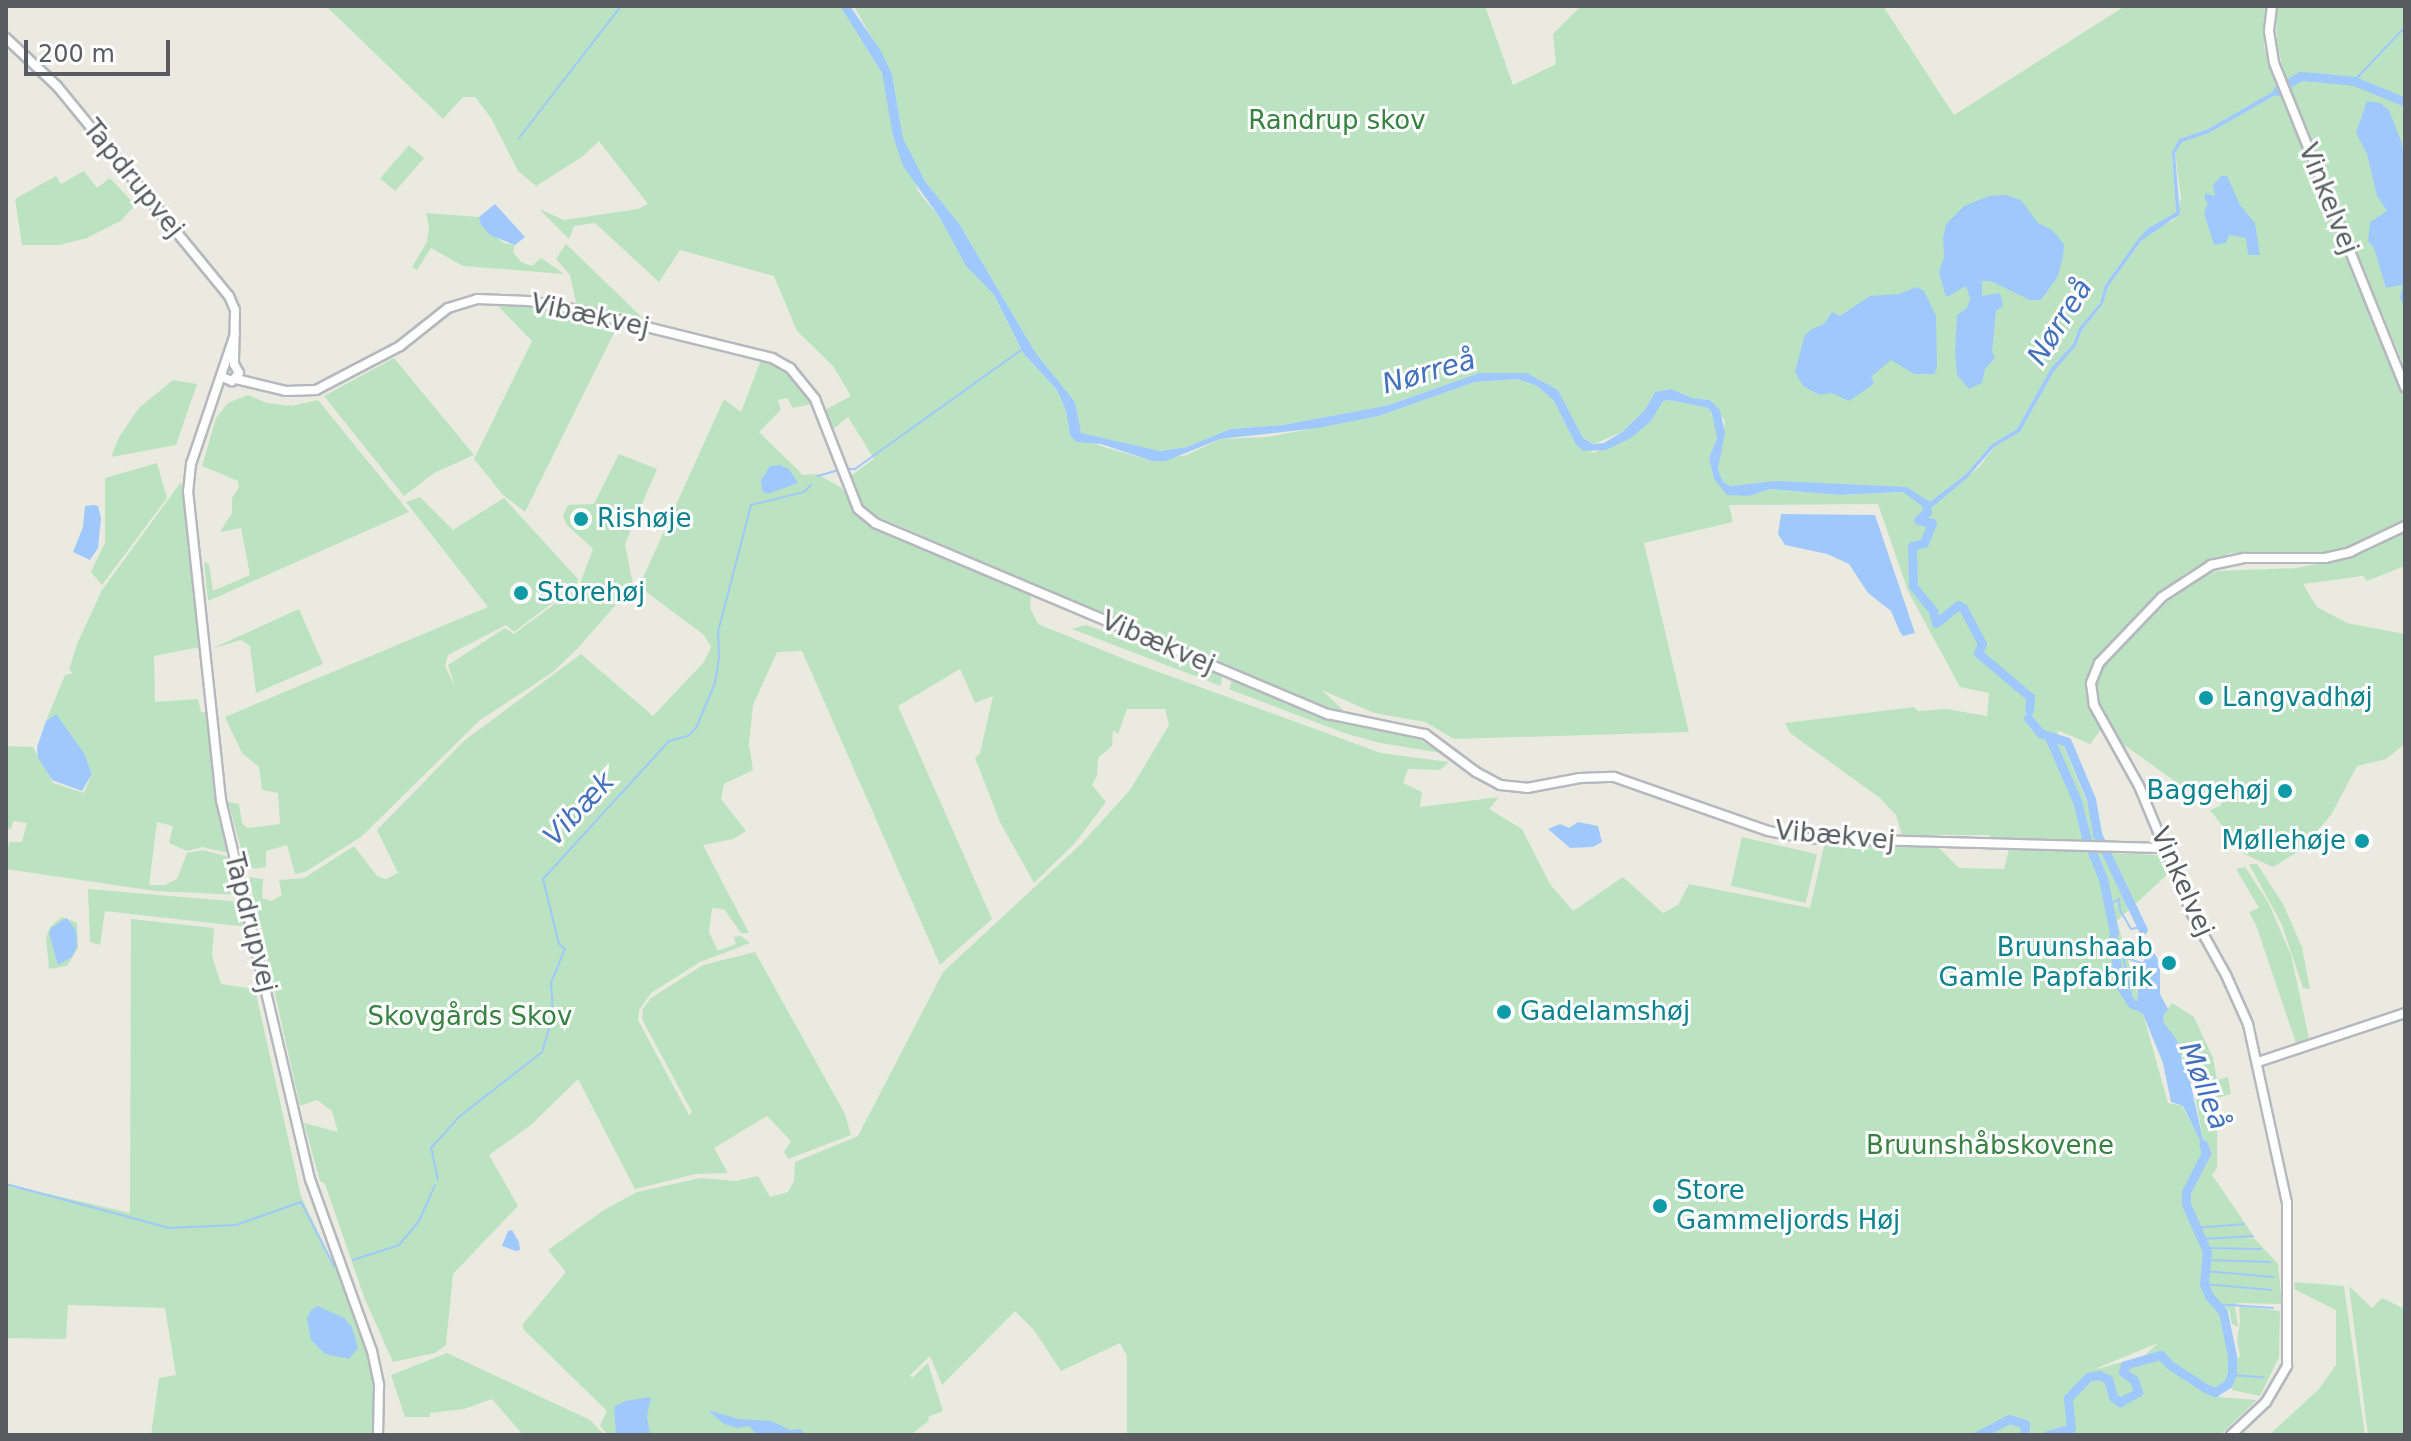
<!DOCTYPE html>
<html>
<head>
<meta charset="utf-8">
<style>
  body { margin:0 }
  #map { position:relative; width:2411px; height:1441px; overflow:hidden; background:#ebeae0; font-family:"DejaVu Sans",sans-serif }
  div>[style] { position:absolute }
  .green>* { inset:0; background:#bce3c1; transform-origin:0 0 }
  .water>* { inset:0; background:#9fc9fc }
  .stream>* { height:2px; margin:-1px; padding:0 1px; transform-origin:1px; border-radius:1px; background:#9fc9fc }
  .river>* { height:9px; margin:-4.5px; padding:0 4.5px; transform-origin:4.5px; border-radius:4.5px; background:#9fc9fc }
  .roads { filter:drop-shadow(2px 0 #b6b8bf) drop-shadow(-2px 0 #b6b8bf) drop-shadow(0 2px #b6b8bf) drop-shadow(0 -2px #b6b8bf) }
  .secondary>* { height:8px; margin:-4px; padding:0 4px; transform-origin:4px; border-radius:4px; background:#fff }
  .dots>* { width:22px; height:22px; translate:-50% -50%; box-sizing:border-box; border:4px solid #fff; border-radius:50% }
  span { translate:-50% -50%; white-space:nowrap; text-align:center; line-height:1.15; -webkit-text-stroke:6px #fff; paint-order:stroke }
  .park-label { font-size:26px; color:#378242 }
  .street-label { font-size:26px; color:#595b61 }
  .culture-label { font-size:26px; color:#0d838f }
  .left { translate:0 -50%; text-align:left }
  .right { translate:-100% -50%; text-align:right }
  .water-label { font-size:28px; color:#4471be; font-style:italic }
  .frame { position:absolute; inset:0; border:8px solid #595b61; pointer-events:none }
  .scale { position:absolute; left:24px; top:40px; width:146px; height:36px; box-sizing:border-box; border:4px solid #595b61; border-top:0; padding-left:10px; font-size:24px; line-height:28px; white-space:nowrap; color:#595b61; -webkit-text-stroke:6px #fff; paint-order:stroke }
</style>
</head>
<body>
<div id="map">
  <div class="green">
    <i style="clip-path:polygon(326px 6px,840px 6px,882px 73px,918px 191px,940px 218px,966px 266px,994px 295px,1023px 353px,1057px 390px,1066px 411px,1070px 435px,1104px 447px,1152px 461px,1187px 455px,1220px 439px,1267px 437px,1379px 416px,1475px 382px,1518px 379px,1537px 386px,1554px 401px,1575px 443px,1594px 453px,1651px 421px,1663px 400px,1669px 400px,1708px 408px,1716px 422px,1717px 438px,1709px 458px,1714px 479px,1749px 496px,1770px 489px,1840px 495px,1903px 492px,1934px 506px,1980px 466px,1994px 447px,2020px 432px,2054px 370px,2076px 346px,2082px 330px,2103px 304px,2108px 287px,2141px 241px,2149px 232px,2174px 220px,2181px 198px,2175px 153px,2182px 141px,2209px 133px,2281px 92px,2405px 401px,2405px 522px,2332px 554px,2308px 557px,2231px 553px,2187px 572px,2153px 599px,2093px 663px,2085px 688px,2109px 738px,2100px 731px,2090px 744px,2057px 730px,2104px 843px,1996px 840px,1988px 835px,1902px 835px,1896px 815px,1880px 798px,1790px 733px,1785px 723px,1914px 707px,1918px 711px,1946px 709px,1987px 716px,1989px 693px,1960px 687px,1908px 591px,1878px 504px,1729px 505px,1733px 522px,1644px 543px,1689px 732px,1454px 739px,1425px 722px,1374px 713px,1322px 690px,1348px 715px,1237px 671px,865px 511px,849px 477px,874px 459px,848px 417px,831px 431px,823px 411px,851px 396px,833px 366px,797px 331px,774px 276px,680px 250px,659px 282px,595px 223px,574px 226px,569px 239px,539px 209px,564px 220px,638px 209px,648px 204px,599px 141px,582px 157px,536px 186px,518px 171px,491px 118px,475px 97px,463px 97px,443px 119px)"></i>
    <i style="clip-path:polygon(854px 6px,1485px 6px,1513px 85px,1556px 64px,1553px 34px,1581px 6px,1883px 6px,1954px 115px,2125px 6px,2266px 6px,2264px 47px,2279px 88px,2208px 129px,2179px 139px,2172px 153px,2176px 212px,2147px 229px,2138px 239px,2105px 285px,2100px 303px,2079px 328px,2073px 344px,2051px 368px,2017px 429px,1992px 444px,1966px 474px,1930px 502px,1907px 487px,1731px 486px,1723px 482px,1718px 469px,1725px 421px,1710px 400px,1692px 398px,1671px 389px,1655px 392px,1645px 410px,1622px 432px,1594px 444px,1583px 438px,1558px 390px,1527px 373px,1479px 373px,1389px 405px,1283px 425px,1230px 429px,1187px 447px,1160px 451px,1080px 433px,1075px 402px,1035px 352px,960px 225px,925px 181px,903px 138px,892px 74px)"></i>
    <i style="clip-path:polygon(2276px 6px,2405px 6px,2405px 368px,2288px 88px,2277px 45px)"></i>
    <i style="left:409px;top:145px;width:20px;height:44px;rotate:41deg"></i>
    <i style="clip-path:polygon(84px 171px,97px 188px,110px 178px,135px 205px,122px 220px,87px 238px,59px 245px,22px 245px,15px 199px,56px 176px,61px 184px)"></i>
    <i style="clip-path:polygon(426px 213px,479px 217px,481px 225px,504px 243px,515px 245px,513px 252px,521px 262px,532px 266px,541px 258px,564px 274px,463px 266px,431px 248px,417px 270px,412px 267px,427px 242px,429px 227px)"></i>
    <i style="clip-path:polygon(566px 244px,650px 325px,577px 307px,570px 275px,556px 259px)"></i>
    <i style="clip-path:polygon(496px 304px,539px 307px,586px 322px,590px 318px,618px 325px,525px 512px,503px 495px,474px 459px,532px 341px)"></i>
    <i style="clip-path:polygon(394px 358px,474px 455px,434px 473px,404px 496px,324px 396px)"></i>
    <i style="clip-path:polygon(evenodd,761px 360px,794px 374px,812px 404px,793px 408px,787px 398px,778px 400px,781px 410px,759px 432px,803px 475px,817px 474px,842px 488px,858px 517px,877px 531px,1031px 594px,1030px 608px,1038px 624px,1134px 663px,1381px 753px,1449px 762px,1440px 770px,1408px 769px,1403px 783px,1422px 792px,1420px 807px,1499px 797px,1489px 809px,1522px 829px,1550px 884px,1573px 911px,1623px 877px,1663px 913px,1678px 905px,1689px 884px,1810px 908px,1825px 842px,1938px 847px,1959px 868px,2004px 869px,2009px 849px,2160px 855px,2170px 872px,2117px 921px,2168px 1103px,2182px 1106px,2205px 1149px,2191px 1075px,2183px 1064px,2177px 1040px,2164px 1023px,2162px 1016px,2172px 1003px,2194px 1017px,2213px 1058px,2217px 1080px,2228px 1077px,2231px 1094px,2217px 1098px,2217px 1168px,2212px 1175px,2255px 1238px,2248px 1238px,2255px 1239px,2278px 1264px,2282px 1304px,2238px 1303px,2235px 1307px,2238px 1327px,2232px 1324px,2229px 1310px,2225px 1308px,2235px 1360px,2240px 1356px,2237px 1340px,2240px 1322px,2239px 1306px,2280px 1311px,2279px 1357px,2260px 1396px,2232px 1390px,2235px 1376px,2234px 1372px,2229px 1386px,2218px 1397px,2257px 1400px,2220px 1435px,1127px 1435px,1127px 1356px,1120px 1343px,1061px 1371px,1034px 1330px,1015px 1311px,942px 1385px,930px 1356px,910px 1375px,912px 1378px,928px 1363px,943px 1411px,928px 1417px,929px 1421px,910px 1435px,608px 1435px,600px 1426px,607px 1411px,523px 1329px,523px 1324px,566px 1272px,548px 1250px,604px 1210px,637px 1192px,701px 1178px,736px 1181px,758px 1176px,770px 1197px,788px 1192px,794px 1181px,795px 1162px,858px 1136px,943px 972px,1081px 844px,1130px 790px,1169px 725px,1165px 709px,1127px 709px,1118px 734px,1113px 730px,1112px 746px,1098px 758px,1097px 776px,1092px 785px,1106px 802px,1075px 843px,1034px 883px,1000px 822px,975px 758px,980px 753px,993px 696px,975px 703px,960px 669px,898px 706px,992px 919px,940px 965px,802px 651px,777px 652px,753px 705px,749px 744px,753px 770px,724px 784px,721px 799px,746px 831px,733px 839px,703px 845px,749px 933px,741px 933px,724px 909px,712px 908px,709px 932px,718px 951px,736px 944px,734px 937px,741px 936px,750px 943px,700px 962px,651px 993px,639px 1010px,638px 1020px,689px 1115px,692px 1112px,642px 1019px,643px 1009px,651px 998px,703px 965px,755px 952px,845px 1114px,851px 1135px,788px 1159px,784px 1152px,791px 1141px,767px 1116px,714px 1148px,728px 1173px,696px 1174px,635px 1189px,578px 1079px,531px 1125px,489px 1155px,518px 1206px,453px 1274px,446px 1345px,435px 1353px,393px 1362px,364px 1297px,325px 1184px,320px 1181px,304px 1123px,338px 1132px,332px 1111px,317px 1100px,300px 1106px,249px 877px,263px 879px,262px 898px,271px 901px,282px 895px,279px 880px,304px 878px,354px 846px,377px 876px,386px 879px,398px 873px,377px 830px,465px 740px,581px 654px,653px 716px,704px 662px,711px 647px,704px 635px,641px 588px,642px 580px,724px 399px,741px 412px,761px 360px,2158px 1343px,2144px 1356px,2097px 1369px,2097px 1368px,2158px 1343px)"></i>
    <i style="clip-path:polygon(173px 380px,197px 384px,176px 445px,111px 457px,119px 437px,139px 408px)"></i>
    <i style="clip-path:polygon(248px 395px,267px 403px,291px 406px,318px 400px,409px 512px,208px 601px,204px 562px,209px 564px,213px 591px,250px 575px,241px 528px,220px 532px,232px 513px,232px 498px,239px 487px,238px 481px,202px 466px,216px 418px,228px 403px)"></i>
    <i style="clip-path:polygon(619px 454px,657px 469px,625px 544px,633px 585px,577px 649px,553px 672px,479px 721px,361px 837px,305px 872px,295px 874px,287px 845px,266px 851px,266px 867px,250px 869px,246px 866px,228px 802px,239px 804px,242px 823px,247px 828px,280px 824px,278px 793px,262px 790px,259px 767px,242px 753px,225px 717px,488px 607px,406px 502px,420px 497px,453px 530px,504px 498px,578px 579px,577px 584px,514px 632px,506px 625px,448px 655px,445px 666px,455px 687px,448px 665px,505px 628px,514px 634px,579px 586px,593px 549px,566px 524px,563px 515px,568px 505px,594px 504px)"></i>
    <i style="clip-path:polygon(157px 463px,167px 498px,102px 585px,91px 572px,105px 542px,105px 478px)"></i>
    <i style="clip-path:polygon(181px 482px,200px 647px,154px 656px,155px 702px,198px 699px,201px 712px,208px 713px,218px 801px,229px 853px,202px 847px,187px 851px,169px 843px,173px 826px,157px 822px,149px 885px,165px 885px,177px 879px,187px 853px,203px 850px,230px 857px,239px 895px,155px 891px,6px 869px,9px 842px,22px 842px,27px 823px,13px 821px,11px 829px,6px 828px,6px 746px,33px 747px,53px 783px,84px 793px,92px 774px,84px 753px,56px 715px,46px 721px,65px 675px,73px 673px,69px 670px,77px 644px,102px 590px)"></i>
    <i style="clip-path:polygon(2405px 532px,2405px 566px,2367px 581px,2363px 576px,2303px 584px,2317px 607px,2347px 623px,2405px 634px,2405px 744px,2386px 759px,2357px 766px,2331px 815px,2301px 850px,2273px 867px,2244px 854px,2210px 810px,2220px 806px,2223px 800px,2217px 790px,2200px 794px,2187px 790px,2116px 739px,2097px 706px,2094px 682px,2097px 671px,2170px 591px,2216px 571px,2297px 568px,2346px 558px)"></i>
    <i style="clip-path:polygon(299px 609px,323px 664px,256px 693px,250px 646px,241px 640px,211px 649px)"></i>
    <i style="clip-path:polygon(1086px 625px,1222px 674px,1221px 686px,1072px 629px)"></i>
    <i style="clip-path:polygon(1232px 680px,1323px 717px,1418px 739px,1442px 753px,1380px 743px,1344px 733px,1229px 689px)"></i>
    <i style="left:1742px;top:837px;width:77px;height:50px;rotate:13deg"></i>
    <i style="clip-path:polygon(2249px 864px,2257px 864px,2283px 904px,2302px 947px,2310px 989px,2303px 988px,2282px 925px)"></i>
    <i style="clip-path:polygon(2245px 867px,2268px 902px,2291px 955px,2309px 1038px,2296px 1043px,2256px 925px,2249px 912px,2259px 908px,2236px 869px)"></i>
    <i style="clip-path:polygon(88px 889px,241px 902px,247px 927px,105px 911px,100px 945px,90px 942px)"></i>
    <i style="clip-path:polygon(62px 917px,77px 923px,78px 948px,67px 966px,49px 969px,46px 938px,50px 927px)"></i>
    <i style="clip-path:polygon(131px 919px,214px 928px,212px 956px,221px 984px,255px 989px,301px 1196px,354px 1308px,371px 1366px,375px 1395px,372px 1435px,151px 1435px,159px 1378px,176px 1375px,165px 1308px,68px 1305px,66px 1339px,6px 1338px,6px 1184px,130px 1213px)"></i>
    <i style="clip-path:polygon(2295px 1282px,2344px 1286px,2365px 1435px,2269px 1435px,2318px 1390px,2336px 1365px,2336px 1310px,2294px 1289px)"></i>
    <i style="clip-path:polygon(2349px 1286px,2372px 1308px,2382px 1298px,2405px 1309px,2405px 1435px,2368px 1435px)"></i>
    <i style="clip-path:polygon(447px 1353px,590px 1420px,605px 1435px,523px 1435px,492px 1399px,464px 1409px,430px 1413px,430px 1417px,405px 1417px,391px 1375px)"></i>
  </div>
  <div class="water">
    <i style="clip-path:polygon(840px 6px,850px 6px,881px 51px,892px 74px,903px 138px,925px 181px,960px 225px,1035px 352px,1075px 402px,1081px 433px,1160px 451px,1187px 447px,1230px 429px,1283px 425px,1389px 405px,1479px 373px,1527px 373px,1558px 390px,1583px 438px,1593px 444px,1604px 443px,1622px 432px,1645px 410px,1655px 392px,1671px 389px,1692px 398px,1710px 400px,1720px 410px,1725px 433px,1718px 469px,1723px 482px,1731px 486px,1776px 481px,1907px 487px,1930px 502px,1966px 474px,1992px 444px,2017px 429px,2051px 368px,2073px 344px,2079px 328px,2100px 303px,2105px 285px,2138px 239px,2147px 229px,2176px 212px,2172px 152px,2179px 139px,2208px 129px,2279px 88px,2281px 92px,2209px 133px,2182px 142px,2175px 153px,2180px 214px,2141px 241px,2108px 287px,2103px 304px,2082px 330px,2076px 346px,2054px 371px,2020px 432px,1994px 447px,1968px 477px,1934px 506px,1925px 508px,1903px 492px,1840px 495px,1770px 489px,1749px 496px,1727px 495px,1714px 479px,1709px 458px,1717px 438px,1712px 414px,1708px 408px,1669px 400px,1663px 401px,1651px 421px,1631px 438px,1606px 450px,1583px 451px,1575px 443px,1554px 401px,1537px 386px,1518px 379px,1475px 382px,1379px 416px,1318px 428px,1220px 439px,1166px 461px,1152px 461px,1101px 444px,1076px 442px,1070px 435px,1066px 411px,1057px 390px,1023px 353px,994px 295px,966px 266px,940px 218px,903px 166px,893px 136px,882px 73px)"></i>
    <i style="clip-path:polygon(2367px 101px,2380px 103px,2389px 110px,2402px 144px,2405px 163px,2405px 310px,2400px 297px,2403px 285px,2386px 288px,2374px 248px,2368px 241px,2370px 222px,2387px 211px,2377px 196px,2367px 154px,2356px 133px)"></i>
    <i style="clip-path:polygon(2221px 176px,2227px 176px,2240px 205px,2255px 223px,2260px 255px,2248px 255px,2246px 238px,2229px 235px,2226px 243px,2214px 245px,2204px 213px,2208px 202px,2205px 200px,2205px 193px,2215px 196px,2213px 185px)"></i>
    <i style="clip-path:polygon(2006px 195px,2021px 200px,2038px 223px,2052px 230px,2064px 244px,2063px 257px,2058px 276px,2041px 300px,2030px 300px,1990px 281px,1982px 281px,1982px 296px,2000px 293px,2003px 306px,1996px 311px,1992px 352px,1995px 358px,1985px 369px,1982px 383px,1969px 389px,1957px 375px,1955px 352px,1957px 315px,1967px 308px,1970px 299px,1966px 286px,1947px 297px,1945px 294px,1939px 272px,1944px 257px,1943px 238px,1946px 224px,1964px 206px,1989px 196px)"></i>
    <i style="clip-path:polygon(495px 204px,525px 237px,515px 245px,490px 235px,481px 225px,479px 217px)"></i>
    <i style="clip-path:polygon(1917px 287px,1924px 291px,1936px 316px,1937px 368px,1934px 374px,1914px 374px,1891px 360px,1871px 377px,1874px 384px,1849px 401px,1831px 393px,1819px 395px,1803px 386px,1795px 372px,1804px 337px,1811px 329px,1824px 324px,1832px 312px,1840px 316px,1870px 296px,1899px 294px)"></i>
    <i style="clip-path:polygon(780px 465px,789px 469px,798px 483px,768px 494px,762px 491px,761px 480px,770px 466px)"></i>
    <i style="clip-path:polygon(94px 505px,98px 506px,101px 518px,98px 548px,90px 560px,73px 552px,83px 527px,85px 506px)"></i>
    <i style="clip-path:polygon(1781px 514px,1875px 515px,1915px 633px,1903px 636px,1900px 632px,1891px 611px,1868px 593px,1849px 564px,1827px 554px,1785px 545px,1778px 534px)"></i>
    <i style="clip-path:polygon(56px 714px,84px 753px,92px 774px,82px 791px,52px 780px,38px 758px,37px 747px,46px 721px)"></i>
    <i style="clip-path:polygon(1578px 822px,1598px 826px,1602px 842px,1593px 847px,1570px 848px,1548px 829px,1560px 824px,1569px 828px)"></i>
    <i style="clip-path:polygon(67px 918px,76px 931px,77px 946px,72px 957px,58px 965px,49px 933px,52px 927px)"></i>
    <i style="clip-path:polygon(2152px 949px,2160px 963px,2160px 994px,2168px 1009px,2163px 1016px,2164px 1023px,2177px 1040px,2183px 1064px,2192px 1075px,2191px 1086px,2206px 1153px,2183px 1106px,2171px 1102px,2163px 1063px,2143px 1014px,2138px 1011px,2137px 976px,2148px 951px)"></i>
    <i style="clip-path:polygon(512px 1230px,519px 1242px,520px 1250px,516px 1251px,502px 1246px,508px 1231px)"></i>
    <i style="clip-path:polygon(318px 1306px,344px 1318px,352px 1327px,358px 1348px,349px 1359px,325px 1354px,311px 1340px,307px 1318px,312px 1309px)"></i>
    <i style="clip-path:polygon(651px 1397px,647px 1416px,650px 1435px,616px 1435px,614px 1407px,625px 1401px)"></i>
    <i style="clip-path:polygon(708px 1410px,739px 1419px,772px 1421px,790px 1430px,800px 1429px,806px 1435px,757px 1435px,749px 1426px,738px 1428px,724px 1424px)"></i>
  </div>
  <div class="stream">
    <i style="left:2354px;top:81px;width:74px;rotate:-46.6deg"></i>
    <i style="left:519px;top:138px;width:167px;rotate:-52.3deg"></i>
    <i style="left:846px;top:469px;width:9px"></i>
    <i style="left:855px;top:469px;width:204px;rotate:-35.6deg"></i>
    <i style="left:818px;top:476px;width:19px;rotate:-16deg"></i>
    <i style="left:2109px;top:905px;width:12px;rotate:-31deg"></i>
    <i style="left:2119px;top:899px;width:11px;rotate:85deg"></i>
    <i style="left:2120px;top:910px;width:22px;rotate:60deg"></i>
    <i style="left:2131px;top:929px;width:10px;rotate:-11deg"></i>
    <i style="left:2127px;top:999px;width:6px;rotate:-51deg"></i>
    <i style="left:2131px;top:994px;width:38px;rotate:-102deg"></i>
    <i style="left:2123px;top:957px;width:23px;rotate:18deg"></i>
    <i style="left:438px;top:1180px;width:33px;rotate:-102deg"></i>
    <i style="left:431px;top:1148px;width:42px;rotate:-47.9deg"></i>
    <i style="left:459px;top:1117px;width:105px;rotate:-38.1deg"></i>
    <i style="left:542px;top:1052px;width:37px;rotate:-73deg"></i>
    <i style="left:553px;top:1017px;width:34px;rotate:-93deg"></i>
    <i style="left:551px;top:983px;width:37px;rotate:-68deg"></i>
    <i style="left:565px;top:949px;width:8px;rotate:-140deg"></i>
    <i style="left:559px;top:944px;width:67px;rotate:-103.8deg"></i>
    <i style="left:543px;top:879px;width:187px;rotate:-47.6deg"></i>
    <i style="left:669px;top:741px;width:20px;rotate:-15deg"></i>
    <i style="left:688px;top:736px;width:11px;rotate:-45deg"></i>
    <i style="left:696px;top:728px;width:49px;rotate:-67.1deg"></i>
    <i style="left:715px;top:683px;width:25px;rotate:-81deg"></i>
    <i style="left:719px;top:658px;width:26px;rotate:-92deg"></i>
    <i style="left:718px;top:632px;width:131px;rotate:-75.4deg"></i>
    <i style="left:751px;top:505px;width:55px;rotate:-13.8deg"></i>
    <i style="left:804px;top:492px;width:10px;rotate:-45deg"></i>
    <i style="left:6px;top:1184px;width:169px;rotate:15.1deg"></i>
    <i style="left:169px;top:1228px;width:67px;rotate:-2.6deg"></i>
    <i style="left:236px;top:1225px;width:69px;rotate:-19.5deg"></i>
    <i style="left:301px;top:1202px;width:72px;rotate:62.7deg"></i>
    <i style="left:2196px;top:1228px;width:48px;rotate:-4.8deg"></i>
    <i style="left:2202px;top:1239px;width:51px;rotate:-3.4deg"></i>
    <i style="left:2206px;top:1248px;width:55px;rotate:1deg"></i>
    <i style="left:353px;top:1260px;width:48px;rotate:-18.1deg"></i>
    <i style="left:399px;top:1245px;width:31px;rotate:-50deg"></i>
    <i style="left:419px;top:1221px;width:39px;rotate:-66deg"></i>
    <i style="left:2206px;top:1260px;width:64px;rotate:1.8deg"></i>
    <i style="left:2204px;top:1271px;width:70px;rotate:4.9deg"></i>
    <i style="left:2204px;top:1284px;width:68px;rotate:5deg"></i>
    <i style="left:2216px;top:1304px;width:57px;rotate:4deg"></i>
    <i style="left:2232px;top:1375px;width:31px;rotate:4deg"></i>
    <i style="left:2065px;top:1429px;width:7px;rotate:56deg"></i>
  </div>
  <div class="river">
    <i style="left:2277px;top:91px;width:27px;rotate:-33deg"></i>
    <i style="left:2300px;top:76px;width:15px;rotate:4deg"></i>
    <i style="left:2315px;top:77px;width:39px;rotate:6deg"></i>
    <i style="left:2354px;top:81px;width:55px;rotate:22.4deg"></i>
    <i style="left:1926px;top:504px;width:8px;rotate:83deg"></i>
    <i style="left:1927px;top:512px;width:12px;rotate:138deg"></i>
    <i style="left:1918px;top:520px;width:14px;rotate:12deg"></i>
    <i style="left:1932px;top:523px;width:22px;rotate:112deg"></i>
    <i style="left:1924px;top:543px;width:12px;rotate:166deg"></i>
    <i style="left:1912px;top:546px;width:40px;rotate:88.6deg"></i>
    <i style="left:1913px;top:586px;width:32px;rotate:51deg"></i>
    <i style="left:1933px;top:611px;width:12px;rotate:76deg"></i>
    <i style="left:1936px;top:623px;width:28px;rotate:-39deg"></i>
    <i style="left:1958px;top:605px;width:6px;rotate:31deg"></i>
    <i style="left:1963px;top:608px;width:40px;rotate:62deg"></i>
    <i style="left:1982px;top:643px;width:11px;rotate:112deg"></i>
    <i style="left:1978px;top:653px;width:68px;rotate:40.2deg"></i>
    <i style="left:2030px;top:697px;width:13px;rotate:94deg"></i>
    <i style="left:2028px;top:718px;width:19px;rotate:51deg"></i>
    <i style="left:2040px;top:733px;width:28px;rotate:18deg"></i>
    <i style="left:2067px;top:742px;width:62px;rotate:67.2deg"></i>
    <i style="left:2091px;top:799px;width:36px;rotate:80deg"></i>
    <i style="left:2097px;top:834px;width:106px;rotate:64.4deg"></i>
    <i style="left:2049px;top:737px;width:70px;rotate:66.4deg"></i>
    <i style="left:2077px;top:801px;width:37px;rotate:76deg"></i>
    <i style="left:2086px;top:837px;width:45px;rotate:68deg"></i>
    <i style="left:2103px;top:879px;width:54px;rotate:78.3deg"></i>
    <i style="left:2113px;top:937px;width:47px;rotate:82.7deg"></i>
    <i style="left:2119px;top:984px;width:24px;rotate:57deg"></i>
    <i style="left:2132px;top:1004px;width:17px;rotate:17deg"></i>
    <i style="left:1978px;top:1435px;width:35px;rotate:-27deg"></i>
    <i style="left:2009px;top:1419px;width:17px;rotate:17deg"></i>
    <i style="left:2025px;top:1424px;width:11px;rotate:95deg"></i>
    <i style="left:2047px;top:1435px;width:25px;rotate:-16deg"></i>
    <i style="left:2071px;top:1428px;width:30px;rotate:-96deg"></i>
    <i style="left:2068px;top:1398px;width:29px;rotate:-46deg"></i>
    <i style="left:2088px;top:1377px;width:11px;rotate:-10deg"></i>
    <i style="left:2099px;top:1375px;width:10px;rotate:24deg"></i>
    <i style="left:2108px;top:1379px;width:19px;rotate:74deg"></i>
    <i style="left:2113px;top:1397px;width:9px;rotate:36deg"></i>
    <i style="left:2120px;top:1402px;width:21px;rotate:-29deg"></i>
    <i style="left:2138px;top:1392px;width:13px;rotate:-108deg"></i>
    <i style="left:2134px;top:1380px;width:14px;rotate:-144deg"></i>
    <i style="left:2123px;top:1372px;width:7px;rotate:-74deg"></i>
    <i style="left:2125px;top:1365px;width:37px;rotate:-16deg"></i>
    <i style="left:2161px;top:1355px;width:13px;rotate:48deg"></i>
    <i style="left:2170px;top:1365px;width:42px;rotate:33.3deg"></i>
    <i style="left:2205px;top:1388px;width:11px;rotate:22deg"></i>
    <i style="left:2215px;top:1392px;width:15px;rotate:-32deg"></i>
    <i style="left:2228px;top:1384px;width:12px;rotate:-70deg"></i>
    <i style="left:2232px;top:1373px;width:17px;rotate:-90deg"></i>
    <i style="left:2232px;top:1356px;width:45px;rotate:-101.6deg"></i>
    <i style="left:2223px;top:1312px;width:21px;rotate:-131deg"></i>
    <i style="left:2209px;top:1296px;width:13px;rotate:-113deg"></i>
    <i style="left:2204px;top:1284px;width:32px;rotate:-85deg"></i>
    <i style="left:2207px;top:1252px;width:52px;rotate:-113.6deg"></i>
    <i style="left:2186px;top:1204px;width:12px;rotate:-90deg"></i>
    <i style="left:2186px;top:1192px;width:44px;rotate:-62.9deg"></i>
    <i style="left:2206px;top:1153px;width:9px;rotate:-108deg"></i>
  </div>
  <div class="roads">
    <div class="secondary">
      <i style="left:2272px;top:6px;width:25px;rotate:97deg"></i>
      <i style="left:2269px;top:31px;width:32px;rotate:81deg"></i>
      <i style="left:2274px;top:63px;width:350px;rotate:68deg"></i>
      <i style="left:6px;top:38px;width:70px;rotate:43.3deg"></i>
      <i style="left:57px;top:86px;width:271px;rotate:50.7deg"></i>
      <i style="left:229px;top:296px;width:15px;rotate:67deg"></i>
      <i style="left:235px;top:310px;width:54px;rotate:91.1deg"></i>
      <i style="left:234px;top:364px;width:10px;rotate:61deg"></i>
      <i style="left:239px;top:373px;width:11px;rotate:131deg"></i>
      <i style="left:232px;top:381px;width:11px;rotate:-158deg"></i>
      <i style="left:235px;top:334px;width:137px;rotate:108.7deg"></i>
      <i style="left:191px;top:464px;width:27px;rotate:96deg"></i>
      <i style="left:188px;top:491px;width:311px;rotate:83.9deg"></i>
      <i style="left:221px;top:800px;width:389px;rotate:76.8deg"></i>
      <i style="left:310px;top:1179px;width:183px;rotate:70.2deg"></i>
      <i style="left:372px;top:1351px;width:35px;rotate:78deg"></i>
      <i style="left:379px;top:1385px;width:50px;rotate:91.1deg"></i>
      <i style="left:236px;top:379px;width:51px;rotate:13.5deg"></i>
      <i style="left:286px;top:391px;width:30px;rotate:-2deg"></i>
      <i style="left:316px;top:390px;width:95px;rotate:-27.6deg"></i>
      <i style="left:400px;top:346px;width:61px;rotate:-38.4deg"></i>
      <i style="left:448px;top:308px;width:30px;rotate:-17deg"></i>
      <i style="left:477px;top:299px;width:52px;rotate:2.2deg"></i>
      <i style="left:529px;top:301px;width:46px;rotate:10.1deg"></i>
      <i style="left:574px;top:309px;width:204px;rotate:13.9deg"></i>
      <i style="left:772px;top:358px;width:21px;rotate:29deg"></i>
      <i style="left:790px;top:368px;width:40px;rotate:51deg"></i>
      <i style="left:815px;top:399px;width:118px;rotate:68.6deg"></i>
      <i style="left:858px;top:509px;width:22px;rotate:39deg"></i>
      <i style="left:875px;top:523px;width:492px;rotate:22.9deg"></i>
      <i style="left:1328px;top:714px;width:99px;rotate:11.7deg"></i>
      <i style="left:1425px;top:734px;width:64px;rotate:36.7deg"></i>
      <i style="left:1476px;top:772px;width:27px;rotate:28deg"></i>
      <i style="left:1500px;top:785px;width:27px;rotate:6deg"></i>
      <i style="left:1527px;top:788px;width:54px;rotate:-10.7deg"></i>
      <i style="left:1580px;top:778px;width:34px;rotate:-2deg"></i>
      <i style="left:1614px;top:777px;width:163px;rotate:19.3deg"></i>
      <i style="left:1768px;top:831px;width:36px;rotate:11deg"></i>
      <i style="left:1803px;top:838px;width:362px;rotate:1.6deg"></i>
      <i style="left:2258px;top:1062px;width:155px;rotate:-18.4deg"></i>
      <i style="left:2231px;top:1435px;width:48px;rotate:-43.3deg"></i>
      <i style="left:2266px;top:1402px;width:42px;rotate:-59.7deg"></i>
      <i style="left:2287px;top:1366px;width:163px;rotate:-90deg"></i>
      <i style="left:2287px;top:1203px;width:183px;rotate:-102.3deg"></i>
      <i style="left:2248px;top:1024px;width:54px;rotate:-114.2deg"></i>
      <i style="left:2226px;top:975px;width:70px;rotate:-119.1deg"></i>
      <i style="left:2192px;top:914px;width:139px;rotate:-112.5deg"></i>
      <i style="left:2139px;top:786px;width:93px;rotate:-119.1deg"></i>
      <i style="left:2094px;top:705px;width:22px;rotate:-98deg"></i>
      <i style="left:2091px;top:683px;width:22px;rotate:-68deg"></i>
      <i style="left:2099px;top:663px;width:91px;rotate:-46.3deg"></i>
      <i style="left:2162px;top:597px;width:59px;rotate:-33.1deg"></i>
      <i style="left:2211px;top:565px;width:35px;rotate:-12deg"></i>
      <i style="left:2245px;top:558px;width:80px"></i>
      <i style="left:2325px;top:558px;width:26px;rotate:-13deg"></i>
      <i style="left:2350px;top:552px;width:61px;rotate:-25.3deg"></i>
    </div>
  </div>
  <div class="dots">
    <i style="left:581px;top:519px;background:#0f9aa8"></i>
    <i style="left:521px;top:593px;background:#0f9aa8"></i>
    <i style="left:2206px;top:698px;background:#0f9aa8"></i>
    <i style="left:2285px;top:791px;background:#0f9aa8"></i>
    <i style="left:2362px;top:841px;background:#0f9aa8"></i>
    <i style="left:2169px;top:963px;background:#0f9aa8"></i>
    <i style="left:1504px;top:1012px;background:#0f9aa8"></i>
    <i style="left:1660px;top:1206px;background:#0f9aa8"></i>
  </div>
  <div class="park-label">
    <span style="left:1337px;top:121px">Randrup skov</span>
    <span style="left:470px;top:1017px">Skovgårds Skov</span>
    <span style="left:1990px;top:1146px">Bruunshåbskovene</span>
  </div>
  <div class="street-label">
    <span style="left:133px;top:179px;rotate:51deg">Tapdrupvej</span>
    <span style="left:2328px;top:199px;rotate:68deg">Vinkelvej</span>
    <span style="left:590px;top:316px;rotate:12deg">Vibækvej</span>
    <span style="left:1158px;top:643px;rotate:23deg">Vibækvej</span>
    <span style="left:1835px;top:836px;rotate:5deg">Vibækvej</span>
    <span style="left:2182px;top:882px;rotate:66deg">Vinkelvej</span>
    <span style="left:250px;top:923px;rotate:76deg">Tapdrupvej</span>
  </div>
  <div class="culture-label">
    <span class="left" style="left:597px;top:519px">Rishøje</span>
    <span class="left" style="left:537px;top:593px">Storehøj</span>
    <span class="left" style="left:2222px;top:698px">Langvadhøj</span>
    <span class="right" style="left:2269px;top:791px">Baggehøj</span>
    <span class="right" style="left:2346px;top:841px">Møllehøje</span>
    <span class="right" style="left:2153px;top:963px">Bruunshaab<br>Gamle Papfabrik</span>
    <span class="left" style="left:1520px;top:1012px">Gadelamshøj</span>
    <span class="left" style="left:1676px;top:1206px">Store<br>Gammeljords Høj</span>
  </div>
  <div class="water-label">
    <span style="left:2060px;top:322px;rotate:-58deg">Nørreå</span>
    <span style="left:1429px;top:372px;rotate:-16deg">Nørreå</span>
    <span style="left:579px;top:809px;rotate:-47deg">Vibæk</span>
    <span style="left:2204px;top:1086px;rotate:69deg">Mølleå</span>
  </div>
  <div class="frame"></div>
  <div class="scale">200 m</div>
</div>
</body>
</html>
